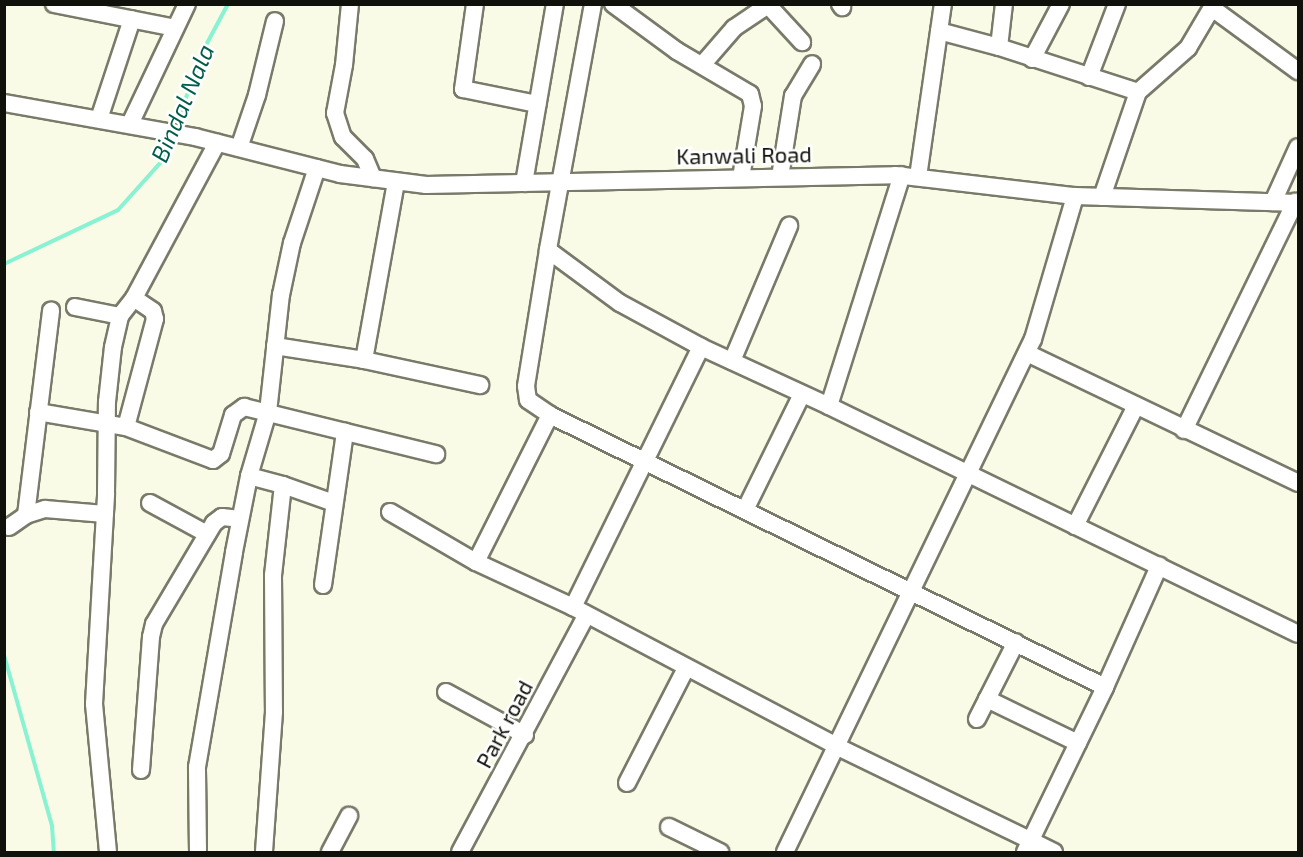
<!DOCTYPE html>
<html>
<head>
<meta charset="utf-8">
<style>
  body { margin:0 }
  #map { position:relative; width:1303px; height:857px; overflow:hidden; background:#f9fbe7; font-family:"Exo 2",sans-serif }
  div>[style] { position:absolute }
  .stream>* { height:4px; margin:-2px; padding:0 2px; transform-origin:2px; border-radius:2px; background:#88f2d2 }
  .roads { filter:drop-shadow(2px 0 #797a69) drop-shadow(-2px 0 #797a69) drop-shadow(0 2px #797a69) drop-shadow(0 -2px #797a69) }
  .minor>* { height:16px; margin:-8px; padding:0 8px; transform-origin:8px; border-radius:8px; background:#fff }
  span { translate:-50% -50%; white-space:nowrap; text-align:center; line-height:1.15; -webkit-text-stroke:5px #fff; paint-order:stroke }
  .street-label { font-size:22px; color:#11110b }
  .water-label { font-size:24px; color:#005e4a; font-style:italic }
  .frame { position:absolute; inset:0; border:6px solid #11110b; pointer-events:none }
</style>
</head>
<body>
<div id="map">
  <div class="stream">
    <i style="left:175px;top:127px;width:85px;rotate:-69.4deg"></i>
    <i style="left:205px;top:47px;width:49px;rotate:-61.9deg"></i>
    <i style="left:4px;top:264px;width:126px;rotate:-25.3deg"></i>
    <i style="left:118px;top:210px;width:64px;rotate:-48.1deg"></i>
    <i style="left:161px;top:162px;width:27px;rotate:-68deg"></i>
    <i style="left:4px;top:655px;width:178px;rotate:74.3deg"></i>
    <i style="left:52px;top:826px;width:26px;rotate:86deg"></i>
  </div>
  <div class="roads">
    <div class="minor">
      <i style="left:54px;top:4px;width:123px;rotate:11.2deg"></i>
      <i style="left:350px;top:4px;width:61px;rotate:95.6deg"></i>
      <i style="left:344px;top:65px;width:49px;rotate:100.6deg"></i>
      <i style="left:335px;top:113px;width:25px;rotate:72deg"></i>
      <i style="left:343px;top:137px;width:31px;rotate:45deg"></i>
      <i style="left:365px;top:159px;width:21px;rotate:67deg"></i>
      <i style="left:475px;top:4px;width:86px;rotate:98deg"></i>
      <i style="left:463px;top:89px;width:76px;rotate:11.5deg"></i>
      <i style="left:593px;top:4px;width:250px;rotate:100.4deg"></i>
      <i style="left:548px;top:250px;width:138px;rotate:99.2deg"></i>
      <i style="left:526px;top:386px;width:14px;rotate:82deg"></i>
      <i style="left:528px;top:400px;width:27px;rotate:34deg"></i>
      <i style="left:550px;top:415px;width:618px;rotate:26.11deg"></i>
      <i style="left:613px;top:4px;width:79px;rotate:36.3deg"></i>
      <i style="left:677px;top:51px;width:85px;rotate:30.5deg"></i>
      <i style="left:750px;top:94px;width:12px;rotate:76deg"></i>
      <i style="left:753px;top:106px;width:73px;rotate:99.5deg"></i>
      <i style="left:767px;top:4px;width:52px;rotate:47.4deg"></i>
      <i style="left:840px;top:4px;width:4px;rotate:56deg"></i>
      <i style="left:1212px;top:8px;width:107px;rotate:36.2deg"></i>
      <i style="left:939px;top:31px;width:62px;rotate:14.9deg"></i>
      <i style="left:999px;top:47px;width:146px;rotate:17.9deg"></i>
      <i style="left:999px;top:47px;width:43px;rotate:-83.4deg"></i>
      <i style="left:1032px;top:59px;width:62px;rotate:-62.2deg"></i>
      <i style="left:702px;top:65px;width:49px;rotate:-49.1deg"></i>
      <i style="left:734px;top:28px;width:41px;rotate:-34.1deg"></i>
      <i style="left:1089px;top:77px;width:78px;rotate:-69deg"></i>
      <i style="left:4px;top:103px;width:194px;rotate:10.1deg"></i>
      <i style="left:195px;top:137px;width:150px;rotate:14.3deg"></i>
      <i style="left:340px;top:174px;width:87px;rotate:7.3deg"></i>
      <i style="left:426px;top:185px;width:469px;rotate:-1.2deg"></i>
      <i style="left:895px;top:175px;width:181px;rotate:6.7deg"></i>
      <i style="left:1075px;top:196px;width:223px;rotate:1.8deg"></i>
      <i style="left:99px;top:119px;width:105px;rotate:-71.7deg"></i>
      <i style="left:130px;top:124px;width:133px;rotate:-64.6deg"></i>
      <i style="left:239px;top:148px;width:56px;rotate:-71.2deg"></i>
      <i style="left:257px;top:95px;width:76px;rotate:-76.3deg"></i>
      <i style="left:780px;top:177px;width:82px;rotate:-80.9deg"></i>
      <i style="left:793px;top:96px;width:37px;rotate:-59deg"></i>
      <i style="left:918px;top:177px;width:175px;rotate:-81.8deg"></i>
      <i style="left:524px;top:183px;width:182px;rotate:-80.2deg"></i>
      <i style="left:1102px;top:197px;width:111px;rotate:-71.1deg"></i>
      <i style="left:1138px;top:92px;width:67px;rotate:-41.3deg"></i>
      <i style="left:1188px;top:48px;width:51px;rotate:-59.4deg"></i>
      <i style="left:1273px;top:202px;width:60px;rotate:-65.6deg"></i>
      <i style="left:548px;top:250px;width:89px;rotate:36.4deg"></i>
      <i style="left:620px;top:303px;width:92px;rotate:28.5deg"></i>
      <i style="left:701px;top:347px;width:141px;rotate:24.7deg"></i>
      <i style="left:829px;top:406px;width:521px;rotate:25.93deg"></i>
      <i style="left:75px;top:307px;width:46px;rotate:11.3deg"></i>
      <i style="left:275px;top:346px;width:90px;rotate:8.9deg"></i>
      <i style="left:364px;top:360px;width:119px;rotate:12.2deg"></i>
      <i style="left:1027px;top:353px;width:301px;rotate:25.6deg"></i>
      <i style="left:364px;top:360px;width:181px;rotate:-79.8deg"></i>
      <i style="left:732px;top:361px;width:147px;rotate:-67.1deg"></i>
      <i style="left:829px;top:406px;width:242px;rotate:-72.5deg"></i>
      <i style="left:38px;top:412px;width:89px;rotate:9.7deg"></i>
      <i style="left:126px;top:427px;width:93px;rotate:20.8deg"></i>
      <i style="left:213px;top:460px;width:10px;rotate:-37deg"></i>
      <i style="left:221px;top:454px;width:41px;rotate:-72.9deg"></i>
      <i style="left:233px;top:415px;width:14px;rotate:-36deg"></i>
      <i style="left:244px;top:407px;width:198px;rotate:13.8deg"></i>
      <i style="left:126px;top:427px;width:112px;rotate:-75deg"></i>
      <i style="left:155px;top:319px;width:8px;rotate:-104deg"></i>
      <i style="left:153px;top:311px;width:23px;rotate:-146deg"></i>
      <i style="left:1184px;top:430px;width:254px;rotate:-64deg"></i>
      <i style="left:249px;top:476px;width:35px;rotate:15deg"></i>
      <i style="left:283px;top:485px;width:91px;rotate:96.3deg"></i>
      <i style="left:273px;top:575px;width:137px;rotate:89.6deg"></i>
      <i style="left:274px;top:712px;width:140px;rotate:94.1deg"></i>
      <i style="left:283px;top:485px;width:54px;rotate:19.4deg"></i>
      <i style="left:150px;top:503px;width:65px;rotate:28.5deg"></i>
      <i style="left:745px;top:510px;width:129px;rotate:-63.8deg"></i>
      <i style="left:390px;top:512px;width:99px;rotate:30.2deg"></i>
      <i style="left:476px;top:562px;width:107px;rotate:24.9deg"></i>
      <i style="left:573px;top:607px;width:300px;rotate:27.8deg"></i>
      <i style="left:838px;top:747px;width:240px;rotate:25.9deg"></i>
      <i style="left:26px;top:515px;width:206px;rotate:-83deg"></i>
      <i style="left:1075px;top:526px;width:135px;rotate:-63.1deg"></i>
      <i style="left:9px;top:527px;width:21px;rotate:-35deg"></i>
      <i style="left:26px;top:515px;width:20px;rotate:-18deg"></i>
      <i style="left:45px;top:509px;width:60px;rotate:4.8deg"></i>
      <i style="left:476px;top:562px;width:165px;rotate:-63.3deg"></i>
      <i style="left:323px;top:585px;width:155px;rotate:-81.8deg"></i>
      <i style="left:573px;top:607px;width:290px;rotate:-63.8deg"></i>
      <i style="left:446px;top:692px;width:90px;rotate:28.6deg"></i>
      <i style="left:987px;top:699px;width:101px;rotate:25.8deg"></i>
      <i style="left:977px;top:719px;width:86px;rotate:-63.1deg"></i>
      <i style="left:141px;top:770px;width:133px;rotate:-85.7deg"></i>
      <i style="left:151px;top:637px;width:13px;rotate:-77deg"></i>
      <i style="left:154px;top:624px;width:117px;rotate:-59.3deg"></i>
      <i style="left:214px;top:523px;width:10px;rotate:-37deg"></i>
      <i style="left:222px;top:517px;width:18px;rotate:6deg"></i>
      <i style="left:627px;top:783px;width:129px;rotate:-62.8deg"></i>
      <i style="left:669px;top:827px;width:57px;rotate:26.1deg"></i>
      <i style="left:108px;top:852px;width:149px;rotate:-95.4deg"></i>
      <i style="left:94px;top:704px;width:211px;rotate:-86.7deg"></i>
      <i style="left:106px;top:493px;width:91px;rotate:-89.4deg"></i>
      <i style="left:107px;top:402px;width:55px;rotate:-83.8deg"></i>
      <i style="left:113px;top:347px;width:32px;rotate:-77deg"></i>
      <i style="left:120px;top:316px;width:23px;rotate:-52deg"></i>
      <i style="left:134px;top:298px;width:176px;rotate:-61.8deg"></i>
      <i style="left:198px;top:852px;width:85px;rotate:-90.7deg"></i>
      <i style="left:197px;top:767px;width:218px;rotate:-80.2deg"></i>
      <i style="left:234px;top:552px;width:77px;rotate:-78.8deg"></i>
      <i style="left:249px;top:476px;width:67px;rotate:-73.5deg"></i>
      <i style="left:268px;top:412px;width:118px;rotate:-83.7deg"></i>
      <i style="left:281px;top:295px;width:53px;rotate:-78.1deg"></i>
      <i style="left:292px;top:243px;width:79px;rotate:-71.6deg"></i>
      <i style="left:330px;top:852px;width:41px;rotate:-62.2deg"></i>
      <i style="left:460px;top:852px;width:268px;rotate:-61.9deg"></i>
      <i style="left:785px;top:852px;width:570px;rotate:-64.2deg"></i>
      <i style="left:1033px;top:339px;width:149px;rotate:-73.6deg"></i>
      <i style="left:1025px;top:852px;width:183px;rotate:-64.1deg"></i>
      <i style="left:1105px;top:687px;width:133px;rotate:-65.9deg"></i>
    </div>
  </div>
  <div class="street-label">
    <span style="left:744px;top:155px;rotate:-1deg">Kanwali Road</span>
    <span style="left:504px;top:724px;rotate:-62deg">Park road</span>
  </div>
  <div class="water-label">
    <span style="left:182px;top:103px;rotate:-67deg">Bindal Nala</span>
  </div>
  <div class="frame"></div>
</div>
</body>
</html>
